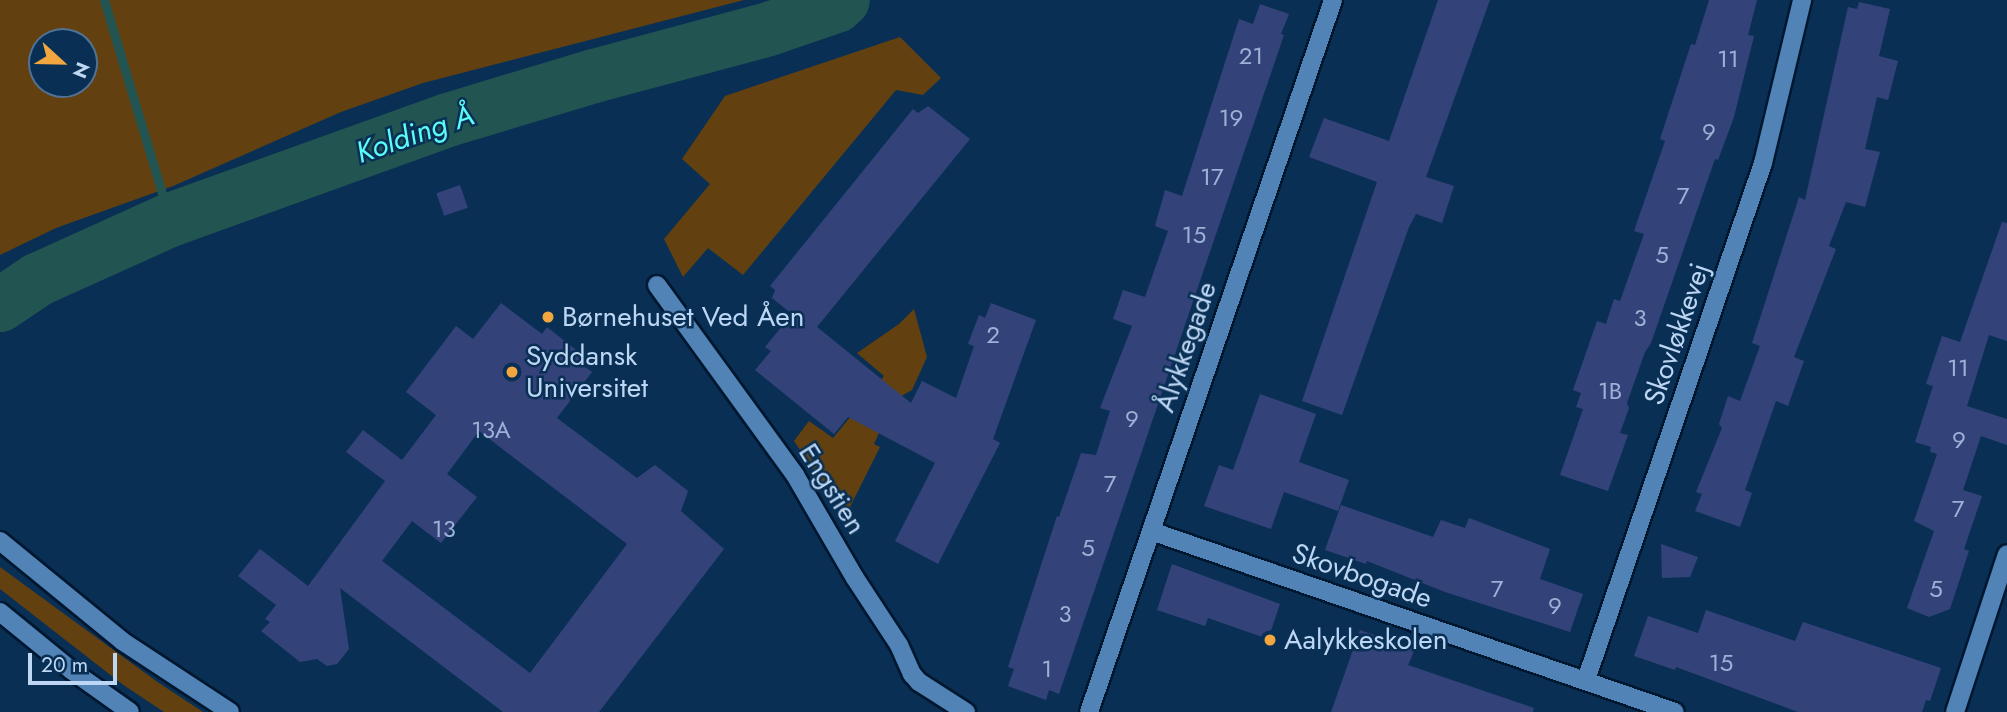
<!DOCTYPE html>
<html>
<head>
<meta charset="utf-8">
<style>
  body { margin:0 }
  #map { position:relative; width:2007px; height:712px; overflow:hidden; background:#093054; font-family:Jost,sans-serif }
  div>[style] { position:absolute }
  .green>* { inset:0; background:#63400f }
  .stream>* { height:9px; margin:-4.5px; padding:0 4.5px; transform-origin:4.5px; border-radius:4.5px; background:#225552 }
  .river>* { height:54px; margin:-27px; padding:0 27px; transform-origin:27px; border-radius:27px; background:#225552 }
  .building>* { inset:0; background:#34427a; transform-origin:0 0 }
  .roads { filter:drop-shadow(2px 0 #001730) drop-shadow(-2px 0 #001730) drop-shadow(0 2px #001730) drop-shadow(0 -2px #001730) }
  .street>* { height:18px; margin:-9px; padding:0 9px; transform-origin:9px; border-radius:9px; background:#5183b6 }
  .secondary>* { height:18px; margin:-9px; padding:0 9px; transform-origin:9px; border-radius:9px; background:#5183b6 }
  .dots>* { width:19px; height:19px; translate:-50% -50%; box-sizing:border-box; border:4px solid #093054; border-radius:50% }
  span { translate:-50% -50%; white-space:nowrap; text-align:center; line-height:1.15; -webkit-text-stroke:5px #093054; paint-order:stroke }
  .number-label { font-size:24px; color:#9bb1d5 }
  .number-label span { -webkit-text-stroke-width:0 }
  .poi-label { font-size:28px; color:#bdd6f3 }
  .left { translate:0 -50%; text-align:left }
  .street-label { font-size:28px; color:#bdd6f3 }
  .water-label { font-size:30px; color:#5bfcf5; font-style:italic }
  .north { position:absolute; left:28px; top:28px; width:70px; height:70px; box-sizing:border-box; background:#093054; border:2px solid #517294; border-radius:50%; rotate:112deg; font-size:19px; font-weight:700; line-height:28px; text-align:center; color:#bdd6f3 }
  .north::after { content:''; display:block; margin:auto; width:24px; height:32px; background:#f1a63f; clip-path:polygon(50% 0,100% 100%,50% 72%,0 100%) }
  .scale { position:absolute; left:28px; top:653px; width:89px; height:32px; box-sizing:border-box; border:4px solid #bdd6f3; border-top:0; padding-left:9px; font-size:21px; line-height:24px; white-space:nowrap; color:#bdd6f3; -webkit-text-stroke:5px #093054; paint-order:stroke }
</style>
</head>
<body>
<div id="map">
  <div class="green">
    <i style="clip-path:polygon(evenodd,0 0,744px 0,423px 83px,341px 112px,173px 186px,56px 228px,0 255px,0 0,42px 42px,84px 42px,84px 84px,42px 84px,42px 42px)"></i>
    <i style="clip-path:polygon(900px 37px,941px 78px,923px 95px,896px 90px,743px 275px,708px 248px,683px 277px,664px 239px,710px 184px,682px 159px,725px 96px)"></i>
    <i style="clip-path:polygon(914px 309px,927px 357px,912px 390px,894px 400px,874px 444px,880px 447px,845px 517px,794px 441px,809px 421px,833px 438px,884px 376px,857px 353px,899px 324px)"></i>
    <i style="clip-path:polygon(0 567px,156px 681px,203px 712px,164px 712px,122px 684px,0 589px)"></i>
  </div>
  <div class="stream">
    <i style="left:104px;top:0;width:230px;rotate:73.3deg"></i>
  </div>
  <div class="river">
    <i style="left:0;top:305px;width:45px;rotate:-34deg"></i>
    <i style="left:37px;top:280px;width:146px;rotate:-24.3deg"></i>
    <i style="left:170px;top:220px;width:295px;rotate:-19.8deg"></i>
    <i style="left:448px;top:120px;width:152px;rotate:-16.8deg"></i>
    <i style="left:594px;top:76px;width:181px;rotate:-15deg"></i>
    <i style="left:769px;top:29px;width:71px;rotate:-18.9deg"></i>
    <i style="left:836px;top:6px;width:9px;rotate:-41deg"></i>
  </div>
  <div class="building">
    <i style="clip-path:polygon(1438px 0,1490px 0,1426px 177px,1454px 186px,1442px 223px,1416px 214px,1409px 227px,1342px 415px,1302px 401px,1377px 182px,1309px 157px,1324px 118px,1389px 141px)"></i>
    <i style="clip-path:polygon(1709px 0,1757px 0,1748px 35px,1754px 36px,1734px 117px,1718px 160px,1715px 159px,1651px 343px,1645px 352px,1627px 403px,1629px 408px,1620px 433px,1628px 435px,1608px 491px,1560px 475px,1583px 409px,1576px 407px,1581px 393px,1573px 390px,1597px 321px,1606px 324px,1614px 299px,1620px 301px,1644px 234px,1634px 231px,1665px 141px,1660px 139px,1691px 44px,1695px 45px)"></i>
    <i style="clip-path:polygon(1859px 2px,1890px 9px,1879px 56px,1898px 61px,1888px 100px,1877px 97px,1865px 149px,1880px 152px,1865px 207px,1846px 202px,1829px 246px,1836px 249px,1794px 357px,1804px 361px,1788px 406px,1776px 401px,1745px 490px,1752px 493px,1740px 527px,1695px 511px,1702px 494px,1696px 492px,1722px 428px,1719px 424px,1728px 396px,1740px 401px,1760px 346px,1752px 343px,1799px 197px,1805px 200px,1848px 7px,1857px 9px)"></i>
    <i style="clip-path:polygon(1260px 4px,1289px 14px,1281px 34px,1284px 35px,1059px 694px,1049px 690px,1046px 700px,1008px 686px,1014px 669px,1008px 667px,1057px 516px,1059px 517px,1081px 453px,1096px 455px,1110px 411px,1100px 408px,1132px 326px,1113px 319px,1123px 290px,1145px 297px,1168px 231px,1155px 226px,1165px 190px,1182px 196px,1239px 19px,1253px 24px)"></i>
    <i style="clip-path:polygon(928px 106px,970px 139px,817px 327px,911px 403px,922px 381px,956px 398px,974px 346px,968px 344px,979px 315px,985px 318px,991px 303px,1036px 320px,993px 439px,1000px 443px,938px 564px,895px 541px,935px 463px,848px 417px,834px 434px,755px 370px,771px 351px,765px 347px,792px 314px,772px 298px,775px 290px,770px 286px,913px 109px,918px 113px)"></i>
    <i style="left:460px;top:185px;width:24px;height:25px;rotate:71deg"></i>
    <i style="clip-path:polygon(2002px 222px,2007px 223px,2007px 341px,1989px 335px,1967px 406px,2007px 419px,2007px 445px,1981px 436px,1963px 490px,1982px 496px,1964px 549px,1969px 551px,1950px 609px,1929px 617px,1907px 608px,1934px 531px,1914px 521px,1937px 454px,1930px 452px,1931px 447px,1915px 442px,1933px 386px,1926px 384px,1942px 336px,1960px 342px)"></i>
    <i style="clip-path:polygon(evenodd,501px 303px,542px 334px,547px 327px,590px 361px,584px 366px,592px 372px,557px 418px,637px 478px,655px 465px,688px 491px,681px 511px,724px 549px,599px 712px,503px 712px,340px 588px,349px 649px,337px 664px,327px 666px,317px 659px,300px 662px,261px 631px,270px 622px,265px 619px,276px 605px,238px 576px,260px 549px,308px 586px,385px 481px,346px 452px,363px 430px,402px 460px,436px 415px,406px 392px,456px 326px,473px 339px,501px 303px,479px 431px,627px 544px,530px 673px,382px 561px,412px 521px,441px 543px,477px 497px,447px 474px,479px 431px)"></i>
    <i style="clip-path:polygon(1260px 394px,1316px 414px,1299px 462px,1349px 480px,1338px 511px,1284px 492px,1271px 529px,1204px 506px,1219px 465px,1233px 470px)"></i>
    <i style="clip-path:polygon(1341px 505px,1433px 537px,1441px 520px,1465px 528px,1469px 518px,1550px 549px,1540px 579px,1583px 594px,1570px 632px,1445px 592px,1367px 561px,1366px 564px,1325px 550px)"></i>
    <i style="clip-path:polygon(1661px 544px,1698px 557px,1690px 577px,1662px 578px)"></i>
    <i style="clip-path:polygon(1172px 564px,1280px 604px,1268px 639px,1208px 618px,1205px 626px,1157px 610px)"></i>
    <i style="clip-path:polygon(1706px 610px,1795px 641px,1803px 622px,1941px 668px,1930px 701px,1926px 700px,1922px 712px,1798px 712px,1676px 667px,1675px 670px,1634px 656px,1648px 616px,1698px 633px)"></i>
    <i style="clip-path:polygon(1360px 630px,1415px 649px,1408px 665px,1534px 708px,1533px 712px,1331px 712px)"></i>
  </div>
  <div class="roads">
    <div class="street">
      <i style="left:657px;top:285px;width:235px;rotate:54deg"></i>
      <i style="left:795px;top:475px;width:119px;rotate:59.8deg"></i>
      <i style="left:855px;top:578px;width:80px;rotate:56.7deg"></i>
      <i style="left:899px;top:645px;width:32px;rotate:66deg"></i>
      <i style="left:912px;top:674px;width:11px;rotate:49deg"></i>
      <i style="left:919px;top:682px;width:56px;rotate:32.6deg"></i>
      <i style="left:1151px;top:531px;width:554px;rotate:19.06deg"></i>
      <i style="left:1586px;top:680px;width:546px;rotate:-71.1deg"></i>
      <i style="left:1763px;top:163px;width:168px;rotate:-76.5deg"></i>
      <i style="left:1089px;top:712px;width:753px;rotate:-71.08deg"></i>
      <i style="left:1955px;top:712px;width:166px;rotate:-71.8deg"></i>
    </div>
    <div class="secondary">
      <i style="left:0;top:541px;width:158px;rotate:39.3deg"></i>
      <i style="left:122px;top:641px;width:129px;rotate:33.3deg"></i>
      <i style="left:0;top:612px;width:92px;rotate:39.2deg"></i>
      <i style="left:71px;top:670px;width:72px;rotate:35.4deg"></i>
    </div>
  </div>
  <div class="dots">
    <i style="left:548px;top:317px;background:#f1a63f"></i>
    <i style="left:512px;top:372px;background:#f1a63f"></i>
    <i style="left:1270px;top:640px;background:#f1a63f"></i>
  </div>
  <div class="number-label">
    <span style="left:1251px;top:56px">21</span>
    <span style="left:1728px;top:59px">11</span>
    <span style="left:1231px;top:118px">19</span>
    <span style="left:1709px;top:132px">9</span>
    <span style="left:1212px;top:177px">17</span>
    <span style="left:1683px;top:196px">7</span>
    <span style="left:1194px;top:235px">15</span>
    <span style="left:1662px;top:255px">5</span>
    <span style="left:1640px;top:318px">3</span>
    <span style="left:993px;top:335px">2</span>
    <span style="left:1958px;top:368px">11</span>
    <span style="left:1610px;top:391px">1B</span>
    <span style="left:1132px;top:419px">9</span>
    <span style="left:491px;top:430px">13A</span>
    <span style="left:1959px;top:440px">9</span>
    <span style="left:1110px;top:484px">7</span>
    <span style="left:1958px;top:509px">7</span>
    <span style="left:444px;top:529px">13</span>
    <span style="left:1088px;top:548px">5</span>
    <span style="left:1497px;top:589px">7</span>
    <span style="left:1936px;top:589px">5</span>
    <span style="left:1555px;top:606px">9</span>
    <span style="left:1065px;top:614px">3</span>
    <span style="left:1721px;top:663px">15</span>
    <span style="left:1047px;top:669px">1</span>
  </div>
  <div class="poi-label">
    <span class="left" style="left:562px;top:317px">Børnehuset Ved Åen</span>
    <span class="left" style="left:526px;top:372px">Syddansk<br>Universitet</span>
    <span class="left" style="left:1284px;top:640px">Aalykkeskolen</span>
  </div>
  <div class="street-label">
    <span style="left:1677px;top:334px;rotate:-71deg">Skovløkkevej</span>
    <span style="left:1186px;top:347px;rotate:-71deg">Ålykkegade</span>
    <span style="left:832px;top:489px;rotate:58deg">Engstien</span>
    <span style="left:1362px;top:576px;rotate:19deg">Skovbogade</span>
  </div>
  <div class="water-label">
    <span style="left:415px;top:134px;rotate:-19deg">Kolding Å</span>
  </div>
  <div class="north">N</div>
  <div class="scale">20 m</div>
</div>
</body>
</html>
